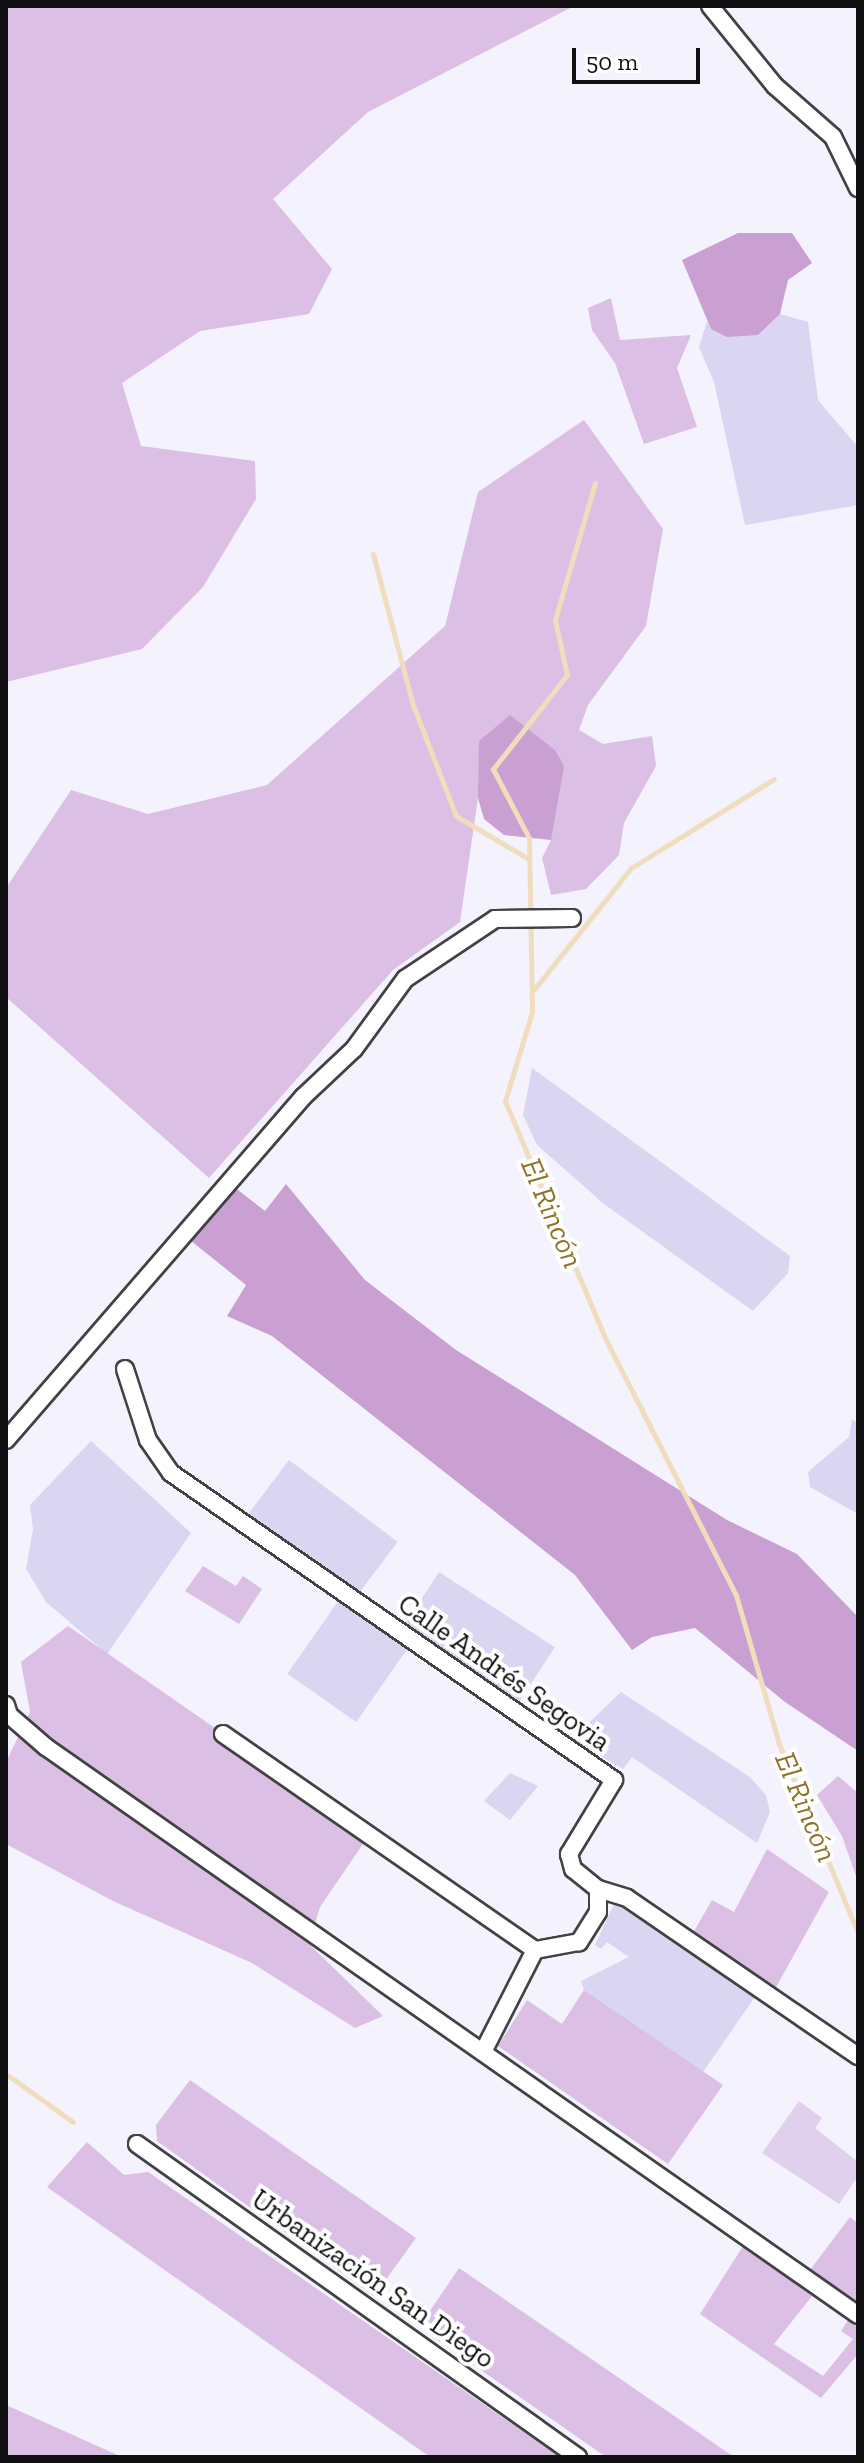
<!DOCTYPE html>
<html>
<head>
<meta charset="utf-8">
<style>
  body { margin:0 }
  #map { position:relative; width:864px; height:2463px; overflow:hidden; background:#f3f2fd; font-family:"Zilla Slab",serif }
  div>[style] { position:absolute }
  .farmland>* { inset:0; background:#dad5f1; transform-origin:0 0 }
  .green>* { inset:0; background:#dbbfe4 }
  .forest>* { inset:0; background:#caa0d3 }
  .pitch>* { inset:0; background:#e1d0ed }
  .stream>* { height:5px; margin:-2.5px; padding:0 2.5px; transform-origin:2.5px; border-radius:2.5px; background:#efddbd }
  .roads { filter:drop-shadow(2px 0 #424242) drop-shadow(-2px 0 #424242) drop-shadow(0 2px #424242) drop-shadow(0 -2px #424242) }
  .street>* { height:16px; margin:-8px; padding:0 8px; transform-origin:8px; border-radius:8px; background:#fff }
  span { translate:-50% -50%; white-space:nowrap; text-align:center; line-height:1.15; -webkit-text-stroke:8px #fff; paint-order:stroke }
  .street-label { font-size:28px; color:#0f0f0f }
  .water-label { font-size:30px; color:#927227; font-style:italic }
  .frame { position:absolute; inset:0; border:8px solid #0f0f0f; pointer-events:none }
  .scale { position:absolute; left:572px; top:48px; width:128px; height:36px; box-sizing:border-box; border:4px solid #0f0f0f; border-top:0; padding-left:10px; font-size:24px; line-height:28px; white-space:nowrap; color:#0f0f0f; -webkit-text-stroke:6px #fff; paint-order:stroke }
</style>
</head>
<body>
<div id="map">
  <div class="farmland">
    <i style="clip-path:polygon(780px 314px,808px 322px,818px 400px,858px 447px,858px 505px,745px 525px,714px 382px,699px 347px,707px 321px,711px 329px,758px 335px)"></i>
    <i style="clip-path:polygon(532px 1068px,790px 1256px,788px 1273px,753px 1311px,604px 1204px,537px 1145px,523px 1115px)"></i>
    <i style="clip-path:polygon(852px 1419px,858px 1423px,858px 1514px,810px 1487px,808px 1472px,849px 1437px)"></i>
    <i style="clip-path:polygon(91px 1441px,191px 1533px,107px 1654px,46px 1602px,26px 1569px,33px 1529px,30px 1505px)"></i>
    <i style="left:289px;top:1460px;width:136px;height:80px;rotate:37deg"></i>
    <i style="left:439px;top:1572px;width:138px;height:67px;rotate:33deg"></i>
    <i style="left:339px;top:1600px;width:84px;height:90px;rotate:35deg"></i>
    <i style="clip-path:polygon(621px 1692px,750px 1777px,766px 1795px,770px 1812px,757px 1843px,632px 1757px,623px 1769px,572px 1739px)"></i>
    <i style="clip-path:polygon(510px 1773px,538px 1786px,510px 1820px,484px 1801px)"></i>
    <i style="clip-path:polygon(616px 1900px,757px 1994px,703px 2072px,584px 1990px,581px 1981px,629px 1957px,607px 1942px,601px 1949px,595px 1945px)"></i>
  </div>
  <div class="green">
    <i style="clip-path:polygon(6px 6px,574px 6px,368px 112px,273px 199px,332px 269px,309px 314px,200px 331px,122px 383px,141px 446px,255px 461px,256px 499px,203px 587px,142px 649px,6px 682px)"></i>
    <i style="clip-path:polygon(611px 298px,620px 340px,691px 335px,677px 368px,697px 427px,644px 444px,615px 363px,592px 330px,588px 308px)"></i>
    <i style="clip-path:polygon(584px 420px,663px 529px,646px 626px,588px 705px,579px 730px,603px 744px,652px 736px,656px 766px,624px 823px,619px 855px,586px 889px,551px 895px,542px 858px,551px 840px,555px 750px,535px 739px,479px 741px,481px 777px,460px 922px,393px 970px,209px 1178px,6px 997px,6px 888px,71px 790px,148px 814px,267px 785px,445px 626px,478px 492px)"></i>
    <i style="clip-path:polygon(203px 1566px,236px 1586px,243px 1576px,262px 1589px,239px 1624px,185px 1591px)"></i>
    <i style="clip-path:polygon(68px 1626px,369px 1835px,320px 1907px,309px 1944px,383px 2016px,355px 2028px,252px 1963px,113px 1901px,6px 1844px,6px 1762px,30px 1712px,21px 1662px)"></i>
    <i style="clip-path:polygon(838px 1776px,858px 1793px,858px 1882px,842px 1836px,817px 1795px)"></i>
    <i style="clip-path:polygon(767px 1849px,829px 1892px,775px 1989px,693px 1933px,712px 1900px,734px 1912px)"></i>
    <i style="clip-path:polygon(584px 1990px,723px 2085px,668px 2164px,498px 2046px,527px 2000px,562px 2024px)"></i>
    <i style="clip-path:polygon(190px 2080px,416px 2238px,374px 2296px,157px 2141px,156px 2125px)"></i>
    <i style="clip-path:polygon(87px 2142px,124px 2175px,148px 2172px,560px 2457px,430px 2457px,47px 2187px)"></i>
    <i style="clip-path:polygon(850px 2217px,858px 2223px,858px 2302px,810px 2270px)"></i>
    <i style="clip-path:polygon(745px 2243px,812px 2296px,774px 2344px,823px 2376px,853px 2339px,841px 2331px,848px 2320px,858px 2327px,858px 2354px,821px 2398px,700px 2314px)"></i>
    <i style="clip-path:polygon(459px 2268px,734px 2457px,606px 2457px,419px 2327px)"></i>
    <i style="clip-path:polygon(6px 2405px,122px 2457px,6px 2457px)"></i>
  </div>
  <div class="forest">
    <i style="clip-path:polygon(738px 233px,792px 233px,812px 263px,788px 280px,780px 314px,758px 335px,727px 337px,711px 329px,682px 260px)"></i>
    <i style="clip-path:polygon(510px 715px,555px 750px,564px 766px,551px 840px,504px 835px,484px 819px,478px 798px,479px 741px)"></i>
    <i style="clip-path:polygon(229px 1183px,265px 1211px,286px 1184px,365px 1280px,456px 1350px,727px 1520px,797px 1554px,858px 1617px,858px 1751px,785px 1702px,695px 1628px,652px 1637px,632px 1650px,575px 1575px,272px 1336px,227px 1316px,246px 1285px,185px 1236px)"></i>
  </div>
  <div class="pitch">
    <i style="clip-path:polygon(799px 2101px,822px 2118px,815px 2128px,858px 2162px,858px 2176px,839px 2204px,762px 2153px)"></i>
  </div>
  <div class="stream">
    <i style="left:595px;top:483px;width:143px;rotate:106.3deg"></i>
    <i style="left:555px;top:620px;width:56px;rotate:77.7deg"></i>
    <i style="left:567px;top:675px;width:120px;rotate:128.2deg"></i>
    <i style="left:493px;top:769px;width:78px;rotate:62.4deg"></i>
    <i style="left:529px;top:838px;width:174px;rotate:89deg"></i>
    <i style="left:532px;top:1012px;width:93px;rotate:106.9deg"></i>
    <i style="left:505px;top:1101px;width:257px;rotate:67.1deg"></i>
    <i style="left:605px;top:1338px;width:288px;rotate:63deg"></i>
    <i style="left:736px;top:1595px;width:155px;rotate:73.9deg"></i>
    <i style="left:779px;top:1744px;width:205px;rotate:67.3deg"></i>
    <i style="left:373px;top:554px;width:156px;rotate:75.2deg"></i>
    <i style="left:413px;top:705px;width:119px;rotate:68.8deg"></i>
    <i style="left:456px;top:816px;width:85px;rotate:30.5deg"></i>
    <i style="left:532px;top:992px;width:159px;rotate:-51.4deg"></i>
    <i style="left:631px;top:868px;width:168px;rotate:-31.9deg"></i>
    <i style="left:6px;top:2074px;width:82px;rotate:35.6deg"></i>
  </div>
  <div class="roads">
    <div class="street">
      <i style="left:710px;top:6px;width:103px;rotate:50.9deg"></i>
      <i style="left:775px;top:86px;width:77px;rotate:41.3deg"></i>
      <i style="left:833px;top:137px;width:57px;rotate:63.9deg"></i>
      <i style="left:125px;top:1369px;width:75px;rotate:72.1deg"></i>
      <i style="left:148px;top:1440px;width:40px;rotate:55.1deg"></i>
      <i style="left:171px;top:1473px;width:539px;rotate:34.72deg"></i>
      <i style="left:614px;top:1780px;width:87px;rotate:121.3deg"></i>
      <i style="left:569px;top:1854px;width:16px;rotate:75deg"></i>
      <i style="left:573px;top:1869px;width:32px;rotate:39deg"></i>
      <i style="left:598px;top:1889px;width:23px;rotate:90deg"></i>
      <i style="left:598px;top:1912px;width:36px;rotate:122deg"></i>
      <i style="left:579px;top:1942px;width:45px;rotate:169.7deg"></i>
      <i style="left:535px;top:1950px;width:114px;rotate:117deg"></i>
      <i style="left:6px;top:1440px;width:454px;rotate:-49.1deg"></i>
      <i style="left:303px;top:1097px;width:70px;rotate:-43.3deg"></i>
      <i style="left:354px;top:1049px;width:87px;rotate:-53.9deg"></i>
      <i style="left:405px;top:979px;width:108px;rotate:-33.7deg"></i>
      <i style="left:495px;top:919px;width:77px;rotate:-0.7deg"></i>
      <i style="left:6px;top:1705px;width:10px;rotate:73deg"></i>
      <i style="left:9px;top:1715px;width:49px;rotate:40.9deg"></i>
      <i style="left:46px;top:1747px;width:991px;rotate:34.97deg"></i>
      <i style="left:223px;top:1734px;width:379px;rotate:34.7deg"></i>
      <i style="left:598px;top:1889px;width:30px;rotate:17deg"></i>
      <i style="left:627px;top:1898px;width:280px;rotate:34.4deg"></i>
      <i style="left:137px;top:2144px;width:541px;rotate:35.37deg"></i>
    </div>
  </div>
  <div class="street-label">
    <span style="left:504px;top:1673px;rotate:35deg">Calle Andrés Segovia</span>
    <span style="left:373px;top:2279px;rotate:35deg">Urbanización San Diego</span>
  </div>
  <div class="water-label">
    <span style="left:552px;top:1213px;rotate:67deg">El Rincón</span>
    <span style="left:806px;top:1807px;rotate:67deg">El Rincón</span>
  </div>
  <div class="frame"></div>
  <div class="scale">50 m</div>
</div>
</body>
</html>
